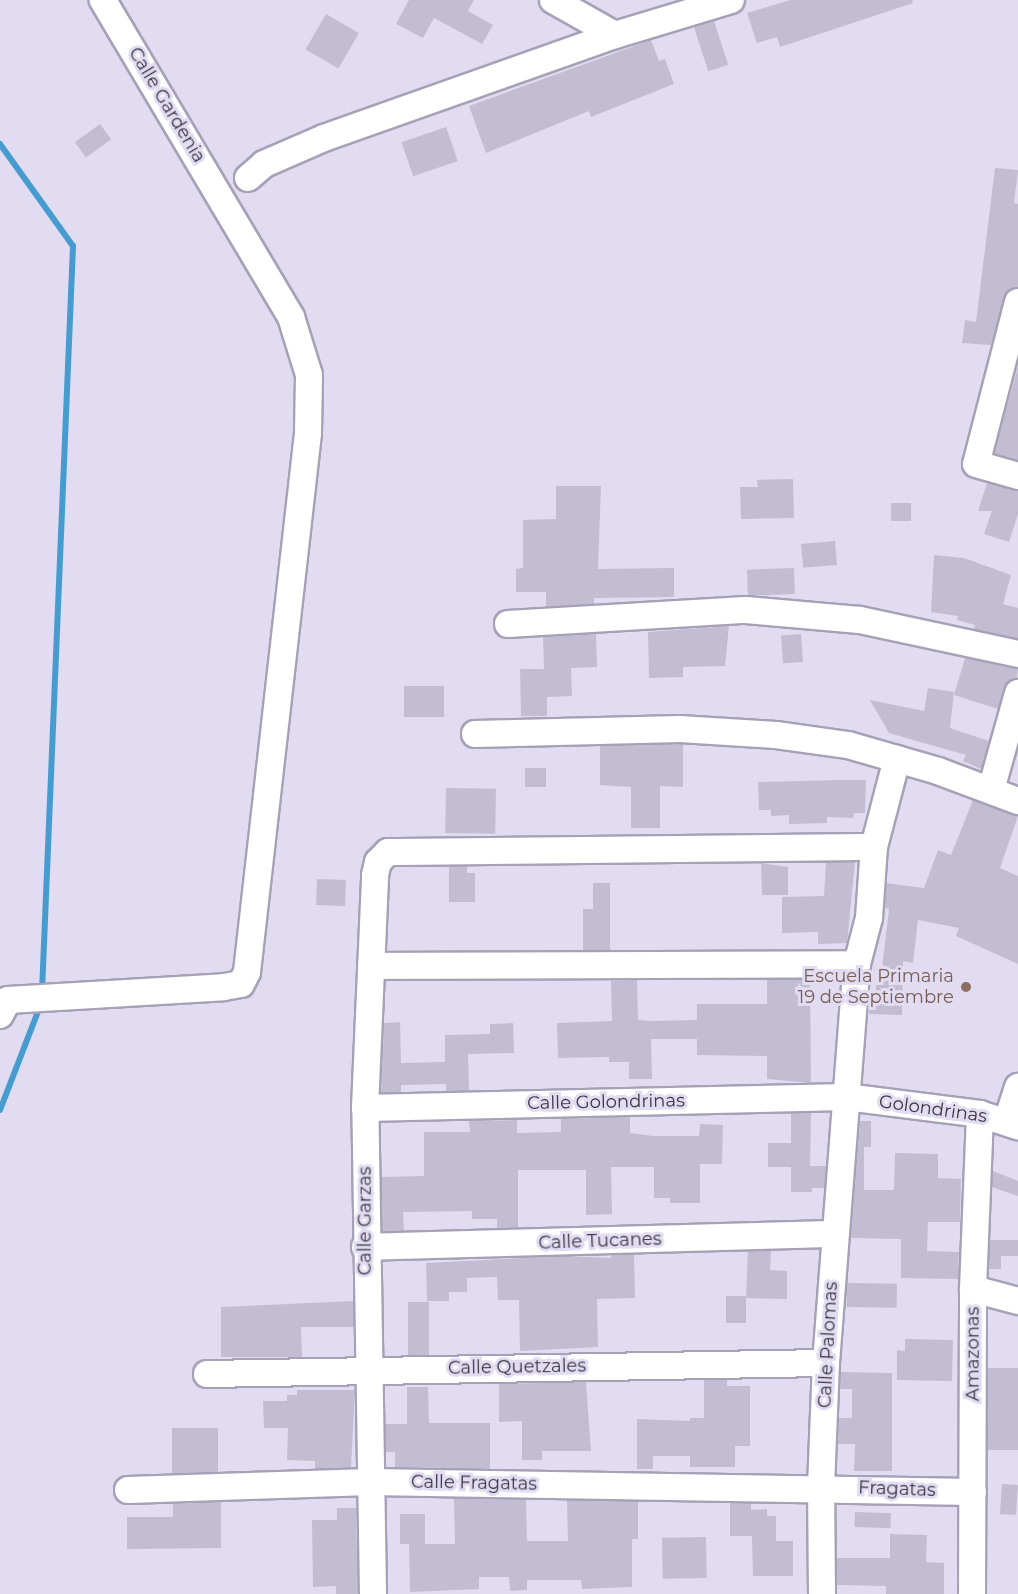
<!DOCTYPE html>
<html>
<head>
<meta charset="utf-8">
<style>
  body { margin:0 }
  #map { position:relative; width:1018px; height:1594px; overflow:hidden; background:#e1dcf2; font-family:Montserrat,sans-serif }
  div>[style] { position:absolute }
  .stream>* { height:6px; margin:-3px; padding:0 3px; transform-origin:3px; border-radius:3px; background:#479ccf }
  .building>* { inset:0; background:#c3bdd3; transform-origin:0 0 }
  .roads { filter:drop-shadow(2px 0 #a7a1b7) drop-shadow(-2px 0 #a7a1b7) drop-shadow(0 2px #a7a1b7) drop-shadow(0 -2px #a7a1b7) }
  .minor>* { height:26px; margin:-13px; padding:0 13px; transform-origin:13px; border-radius:13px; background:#fff }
  .dots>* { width:16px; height:16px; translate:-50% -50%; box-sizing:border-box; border:3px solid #e1dcf2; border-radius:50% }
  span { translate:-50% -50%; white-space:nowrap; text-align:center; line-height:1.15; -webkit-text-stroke:6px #e1dcf2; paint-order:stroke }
  .street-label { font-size:18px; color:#393740 }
  .education-label { font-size:18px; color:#785e54 }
  .right { translate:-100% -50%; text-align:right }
</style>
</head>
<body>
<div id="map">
  <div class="stream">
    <i style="left:0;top:144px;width:125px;rotate:54.4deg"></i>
    <i style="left:73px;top:246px;width:746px;rotate:92.38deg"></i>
    <i style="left:0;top:1110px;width:114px;rotate:-68.9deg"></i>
  </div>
  <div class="building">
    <i style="clip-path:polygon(409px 0,474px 0,468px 11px,493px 25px,482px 44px,434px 18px,423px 38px,396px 24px)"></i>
    <i style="clip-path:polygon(791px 0,912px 0,913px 3px,780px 47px,777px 37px,757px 43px,747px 13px)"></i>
    <i style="left:326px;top:14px;width:38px;height:41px;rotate:30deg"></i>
    <i style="left:714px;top:21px;width:46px;height:21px;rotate:72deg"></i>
    <i style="clip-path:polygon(651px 40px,659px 61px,665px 59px,674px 84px,591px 117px,589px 111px,486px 153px,469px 106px)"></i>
    <i style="left:100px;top:124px;width:19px;height:31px;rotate:54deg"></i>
    <i style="left:446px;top:127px;width:36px;height:47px;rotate:71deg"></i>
    <i style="clip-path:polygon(995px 168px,1018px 170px,1014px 203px,1018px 204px,1018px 287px,1004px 298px,991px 345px,962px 343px,965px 320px,976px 322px)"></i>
    <i style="clip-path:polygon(1018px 367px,1018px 460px,994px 454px)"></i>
    <i style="clip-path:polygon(793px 479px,794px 518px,741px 519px,740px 487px,758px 487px,757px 480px)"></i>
    <i style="clip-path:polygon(987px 483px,1018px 491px,1018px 514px,1009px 542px,984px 534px,992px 511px,978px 511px)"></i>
    <i style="clip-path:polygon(556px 486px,601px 486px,598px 569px,674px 568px,674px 597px,594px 598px,594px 604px,546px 607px,546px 592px,516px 592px,516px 569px,523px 568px,523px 520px,556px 519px)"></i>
    <i style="left:891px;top:503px;width:20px;height:18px"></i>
    <i style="left:835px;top:541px;width:24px;height:34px;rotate:85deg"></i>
    <i style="clip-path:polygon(934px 555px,964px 558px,1011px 575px,1003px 604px,1018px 608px,1018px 639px,974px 629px,975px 625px,957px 620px,958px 616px,931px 612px)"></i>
    <i style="left:794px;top:568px;width:26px;height:47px;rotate:88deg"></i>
    <i style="clip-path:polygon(729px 626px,725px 666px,683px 667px,683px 677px,649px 678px,648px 632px)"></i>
    <i style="clip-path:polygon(596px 634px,597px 667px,571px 668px,572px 696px,547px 697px,547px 716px,521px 716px,520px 669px,544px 669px,543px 637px)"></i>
    <i style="left:801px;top:634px;width:28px;height:20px;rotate:86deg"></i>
    <i style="clip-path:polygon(965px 658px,1018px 669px,1017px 678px,1004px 688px,998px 709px,954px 695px)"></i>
    <i style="left:404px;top:686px;width:40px;height:31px"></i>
    <i style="clip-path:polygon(928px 688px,954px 692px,950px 728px,989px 741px,981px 769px,963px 761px,966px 755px,889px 733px,870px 700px,924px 711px)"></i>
    <i style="clip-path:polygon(683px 744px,683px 787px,660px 786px,660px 828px,631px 828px,631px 787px,600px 785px,600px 746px)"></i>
    <i style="left:546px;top:768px;width:19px;height:21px;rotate:90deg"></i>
    <i style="clip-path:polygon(840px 780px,866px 780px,865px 813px,854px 813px,853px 818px,827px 817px,827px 823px,789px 824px,789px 815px,771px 816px,771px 810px,759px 810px,758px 782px)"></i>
    <i style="left:446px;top:788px;width:50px;height:45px;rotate:1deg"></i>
    <i style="clip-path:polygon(973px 800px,1018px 816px,1000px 868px,1018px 876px,1018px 964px,956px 936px,959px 928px,918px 920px,913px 963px,903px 961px,902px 1015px,869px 1014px,870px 995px,876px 995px,876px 985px,880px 985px,889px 909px,885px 908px,886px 883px,924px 888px,938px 850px,951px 855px)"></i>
    <i style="clip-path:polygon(826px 862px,855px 862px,847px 943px,818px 944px,818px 932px,782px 933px,782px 897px,824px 896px)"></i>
    <i style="clip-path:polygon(761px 863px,788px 867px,788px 895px,762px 895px)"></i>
    <i style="clip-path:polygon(449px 866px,467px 866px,467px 873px,475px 873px,475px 902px,449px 902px)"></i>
    <i style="left:317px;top:879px;width:29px;height:26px;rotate:2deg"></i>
    <i style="clip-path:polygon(593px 883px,610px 883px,610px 950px,583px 950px,583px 909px,593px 909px)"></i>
    <i style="clip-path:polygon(767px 979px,810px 979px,811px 1083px,767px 1079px,767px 1056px,697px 1055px,697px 1039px,651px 1039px,652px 1079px,629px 1079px,629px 1062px,609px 1062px,609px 1057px,558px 1058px,557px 1023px,612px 1021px,611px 981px,637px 980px,638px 1020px,651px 1021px,697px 1020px,697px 1004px,767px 1004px)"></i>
    <i style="clip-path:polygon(400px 1022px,401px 1063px,445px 1062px,445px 1035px,490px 1034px,490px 1024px,513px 1023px,514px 1053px,468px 1054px,469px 1091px,446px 1091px,446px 1084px,401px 1085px,401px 1092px,381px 1093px,384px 1023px)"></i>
    <i style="clip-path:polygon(791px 1113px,811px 1113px,810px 1166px,826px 1166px,825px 1188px,812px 1188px,812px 1192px,791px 1192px,791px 1167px,768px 1167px,768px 1143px,791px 1143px)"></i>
    <i style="clip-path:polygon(630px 1117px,630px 1133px,653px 1136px,699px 1136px,700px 1124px,723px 1125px,722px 1164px,700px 1164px,700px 1203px,670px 1203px,670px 1198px,654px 1198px,654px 1167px,611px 1167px,612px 1214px,586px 1215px,586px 1170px,518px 1170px,518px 1228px,497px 1228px,497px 1219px,472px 1219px,472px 1211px,403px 1212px,404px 1231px,382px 1232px,381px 1177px,424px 1176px,424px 1132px,470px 1132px,469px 1121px,517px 1120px,517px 1133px,561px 1132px,561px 1119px)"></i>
    <i style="clip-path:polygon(860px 1121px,871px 1121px,871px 1147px,864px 1147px,864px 1190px,894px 1190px,895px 1153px,938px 1154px,938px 1178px,961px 1179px,960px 1222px,928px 1222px,927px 1251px,959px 1252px,958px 1279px,901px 1278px,901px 1239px,851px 1238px)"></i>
    <i style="clip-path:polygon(993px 1171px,1018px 1181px,1018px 1196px,992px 1187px)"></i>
    <i style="clip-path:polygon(990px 1240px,1018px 1240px,1018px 1256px,1001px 1256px,1001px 1269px,989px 1269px)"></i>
    <i style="clip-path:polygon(748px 1251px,771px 1251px,770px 1270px,787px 1271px,787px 1299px,746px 1298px)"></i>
    <i style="clip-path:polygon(611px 1255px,634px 1255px,635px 1298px,597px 1299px,598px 1347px,520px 1351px,519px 1300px,498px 1300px,497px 1277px,467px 1278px,467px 1292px,449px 1292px,449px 1301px,427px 1301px,426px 1263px,565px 1256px,611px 1258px)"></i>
    <i style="left:847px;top:1283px;width:50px;height:24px;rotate:1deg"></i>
    <i style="left:726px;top:1296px;width:20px;height:27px"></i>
    <i style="clip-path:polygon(353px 1301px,354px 1327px,301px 1327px,302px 1357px,221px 1357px,221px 1307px)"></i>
    <i style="left:408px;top:1302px;width:21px;height:53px"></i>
    <i style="clip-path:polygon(905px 1339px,953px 1340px,952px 1381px,897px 1380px,897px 1350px,905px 1351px)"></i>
    <i style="left:988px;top:1368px;width:30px;height:82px"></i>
    <i style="clip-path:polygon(841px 1372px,892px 1373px,892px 1471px,854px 1471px,855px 1444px,838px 1444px,839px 1418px,852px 1418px,852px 1389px,840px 1389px)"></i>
    <i style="clip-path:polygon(704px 1380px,727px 1380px,727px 1386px,750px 1386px,750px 1446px,735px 1446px,735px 1467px,690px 1467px,690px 1456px,653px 1456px,653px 1469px,637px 1469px,637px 1419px,690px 1421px,690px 1418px,704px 1418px)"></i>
    <i style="clip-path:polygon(586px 1382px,591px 1451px,542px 1451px,542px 1460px,522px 1460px,522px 1421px,499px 1422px,499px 1384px)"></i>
    <i style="clip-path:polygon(407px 1387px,428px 1387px,429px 1423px,490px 1423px,490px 1469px,395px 1467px,395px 1452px,386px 1452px,385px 1424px,407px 1424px)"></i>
    <i style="clip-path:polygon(297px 1390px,355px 1390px,351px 1468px,315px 1469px,315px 1461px,287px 1460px,288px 1428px,264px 1428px,263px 1401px,287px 1401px,287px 1395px,297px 1395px)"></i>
    <i style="left:172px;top:1428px;width:46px;height:46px"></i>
    <i style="left:1002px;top:1484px;width:16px;height:30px;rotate:4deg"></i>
    <i style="clip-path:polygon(454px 1498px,526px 1500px,527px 1541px,568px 1541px,567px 1500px,638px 1501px,638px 1539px,632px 1539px,632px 1587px,582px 1589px,581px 1580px,527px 1580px,527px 1590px,510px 1591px,509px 1577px,479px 1577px,479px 1589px,410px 1592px,409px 1544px,400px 1544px,400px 1514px,425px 1514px,425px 1544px,455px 1544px)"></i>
    <i style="clip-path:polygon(221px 1502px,221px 1548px,127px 1549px,127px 1517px,173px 1517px,173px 1504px)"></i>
    <i style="clip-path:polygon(730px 1503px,751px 1503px,751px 1510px,767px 1509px,767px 1516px,776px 1516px,776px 1541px,793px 1541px,793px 1576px,753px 1576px,752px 1536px,730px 1536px)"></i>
    <i style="clip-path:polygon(337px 1508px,356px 1508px,358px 1594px,336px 1594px,336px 1586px,313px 1587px,312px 1520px,337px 1520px)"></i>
    <i style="left:855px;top:1512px;width:36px;height:15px;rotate:2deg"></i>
    <i style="clip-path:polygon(890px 1534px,927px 1535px,926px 1562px,944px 1563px,944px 1594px,886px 1594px,886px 1586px,837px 1585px,837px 1558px,890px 1558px)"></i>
    <i style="left:706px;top:1537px;width:41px;height:44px;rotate:89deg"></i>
  </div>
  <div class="roads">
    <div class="minor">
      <i style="left:553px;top:0;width:71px;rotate:29.4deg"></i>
      <i style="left:248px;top:178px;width:21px;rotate:-41deg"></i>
      <i style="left:264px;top:164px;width:65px;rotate:-23.4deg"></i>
      <i style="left:324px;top:138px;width:309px;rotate:-19.5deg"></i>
      <i style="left:615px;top:35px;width:121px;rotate:-16.8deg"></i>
      <i style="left:1018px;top:302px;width:167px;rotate:104.5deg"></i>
      <i style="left:976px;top:464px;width:44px;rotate:15.9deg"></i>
      <i style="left:508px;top:624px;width:238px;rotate:-3.4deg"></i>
      <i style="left:746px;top:610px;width:114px;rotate:5deg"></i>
      <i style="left:860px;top:620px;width:162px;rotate:12.1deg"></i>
      <i style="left:475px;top:734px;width:205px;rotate:-1.4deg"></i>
      <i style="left:680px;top:729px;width:96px;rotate:3.6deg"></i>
      <i style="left:776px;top:735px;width:73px;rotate:7.9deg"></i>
      <i style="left:848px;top:745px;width:94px;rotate:16.1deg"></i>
      <i style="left:938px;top:771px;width:85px;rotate:20.6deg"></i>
      <i style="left:991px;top:790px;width:101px;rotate:-74.4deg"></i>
      <i style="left:371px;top:966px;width:486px;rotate:-0.2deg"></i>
      <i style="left:0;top:1015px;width:17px;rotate:-62deg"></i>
      <i style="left:8px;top:1000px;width:216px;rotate:-3.4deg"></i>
      <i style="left:224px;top:987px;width:17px;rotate:-10deg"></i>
      <i style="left:241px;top:984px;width:13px;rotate:-63deg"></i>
      <i style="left:247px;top:972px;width:542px;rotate:-83.54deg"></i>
      <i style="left:308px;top:433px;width:58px;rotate:-89deg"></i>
      <i style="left:309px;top:375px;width:61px;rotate:-107.2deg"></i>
      <i style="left:291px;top:317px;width:369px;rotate:-120.7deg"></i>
      <i style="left:365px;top:1108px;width:481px;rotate:-1.3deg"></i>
      <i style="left:846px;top:1097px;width:135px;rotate:7.2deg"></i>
      <i style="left:980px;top:1114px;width:40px;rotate:18deg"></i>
      <i style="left:1007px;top:1121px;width:36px;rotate:-72deg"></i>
      <i style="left:365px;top:1247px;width:470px;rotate:-1.6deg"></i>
      <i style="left:973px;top:1289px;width:47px;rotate:14.9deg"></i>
      <i style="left:207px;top:1374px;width:619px;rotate:-1.02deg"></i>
      <i style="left:128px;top:1490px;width:242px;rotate:-1.9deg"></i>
      <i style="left:370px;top:1482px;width:603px;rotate:0.95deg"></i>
      <i style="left:373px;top:1594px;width:486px;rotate:-90.9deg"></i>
      <i style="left:365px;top:1108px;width:233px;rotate:-87.5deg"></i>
      <i style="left:375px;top:875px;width:13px;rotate:-77deg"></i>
      <i style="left:378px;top:862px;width:14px;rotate:-45deg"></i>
      <i style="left:388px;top:852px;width:486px;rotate:-0.6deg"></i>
      <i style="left:822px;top:1594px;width:107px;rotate:-90.5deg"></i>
      <i style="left:821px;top:1487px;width:124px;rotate:-87.7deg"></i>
      <i style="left:826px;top:1363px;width:400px;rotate:-85.6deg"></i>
      <i style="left:857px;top:964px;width:48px;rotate:-75.4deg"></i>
      <i style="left:869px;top:918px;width:71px;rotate:-86deg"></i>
      <i style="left:874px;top:847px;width:91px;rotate:-75.4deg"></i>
      <i style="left:972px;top:1594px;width:305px;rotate:-89.8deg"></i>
      <i style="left:973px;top:1289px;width:175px;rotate:-87.7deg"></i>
    </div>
  </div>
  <div class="dots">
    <i style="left:966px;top:987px;background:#8d6e63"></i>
  </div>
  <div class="street-label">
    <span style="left:167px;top:105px;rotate:59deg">Calle Gardenia</span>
    <span style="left:606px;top:1102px;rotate:-1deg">Calle Golondrinas</span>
    <span style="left:933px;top:1109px;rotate:8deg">Golondrinas</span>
    <span style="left:365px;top:1221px;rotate:-90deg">Calle Garzas</span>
    <span style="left:600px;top:1241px;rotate:-2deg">Calle Tucanes</span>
    <span style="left:828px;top:1345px;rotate:-87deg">Calle Palomas</span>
    <span style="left:973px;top:1354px;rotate:-90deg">Amazonas</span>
    <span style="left:517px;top:1367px;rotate:-1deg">Calle Quetzales</span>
    <span style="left:474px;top:1483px;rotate:1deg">Calle Fragatas</span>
    <span style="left:897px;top:1489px;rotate:2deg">Fragatas</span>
  </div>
  <div class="education-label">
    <span class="right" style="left:954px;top:987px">Escuela Primaria<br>19 de Septiembre</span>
  </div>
</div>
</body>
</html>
